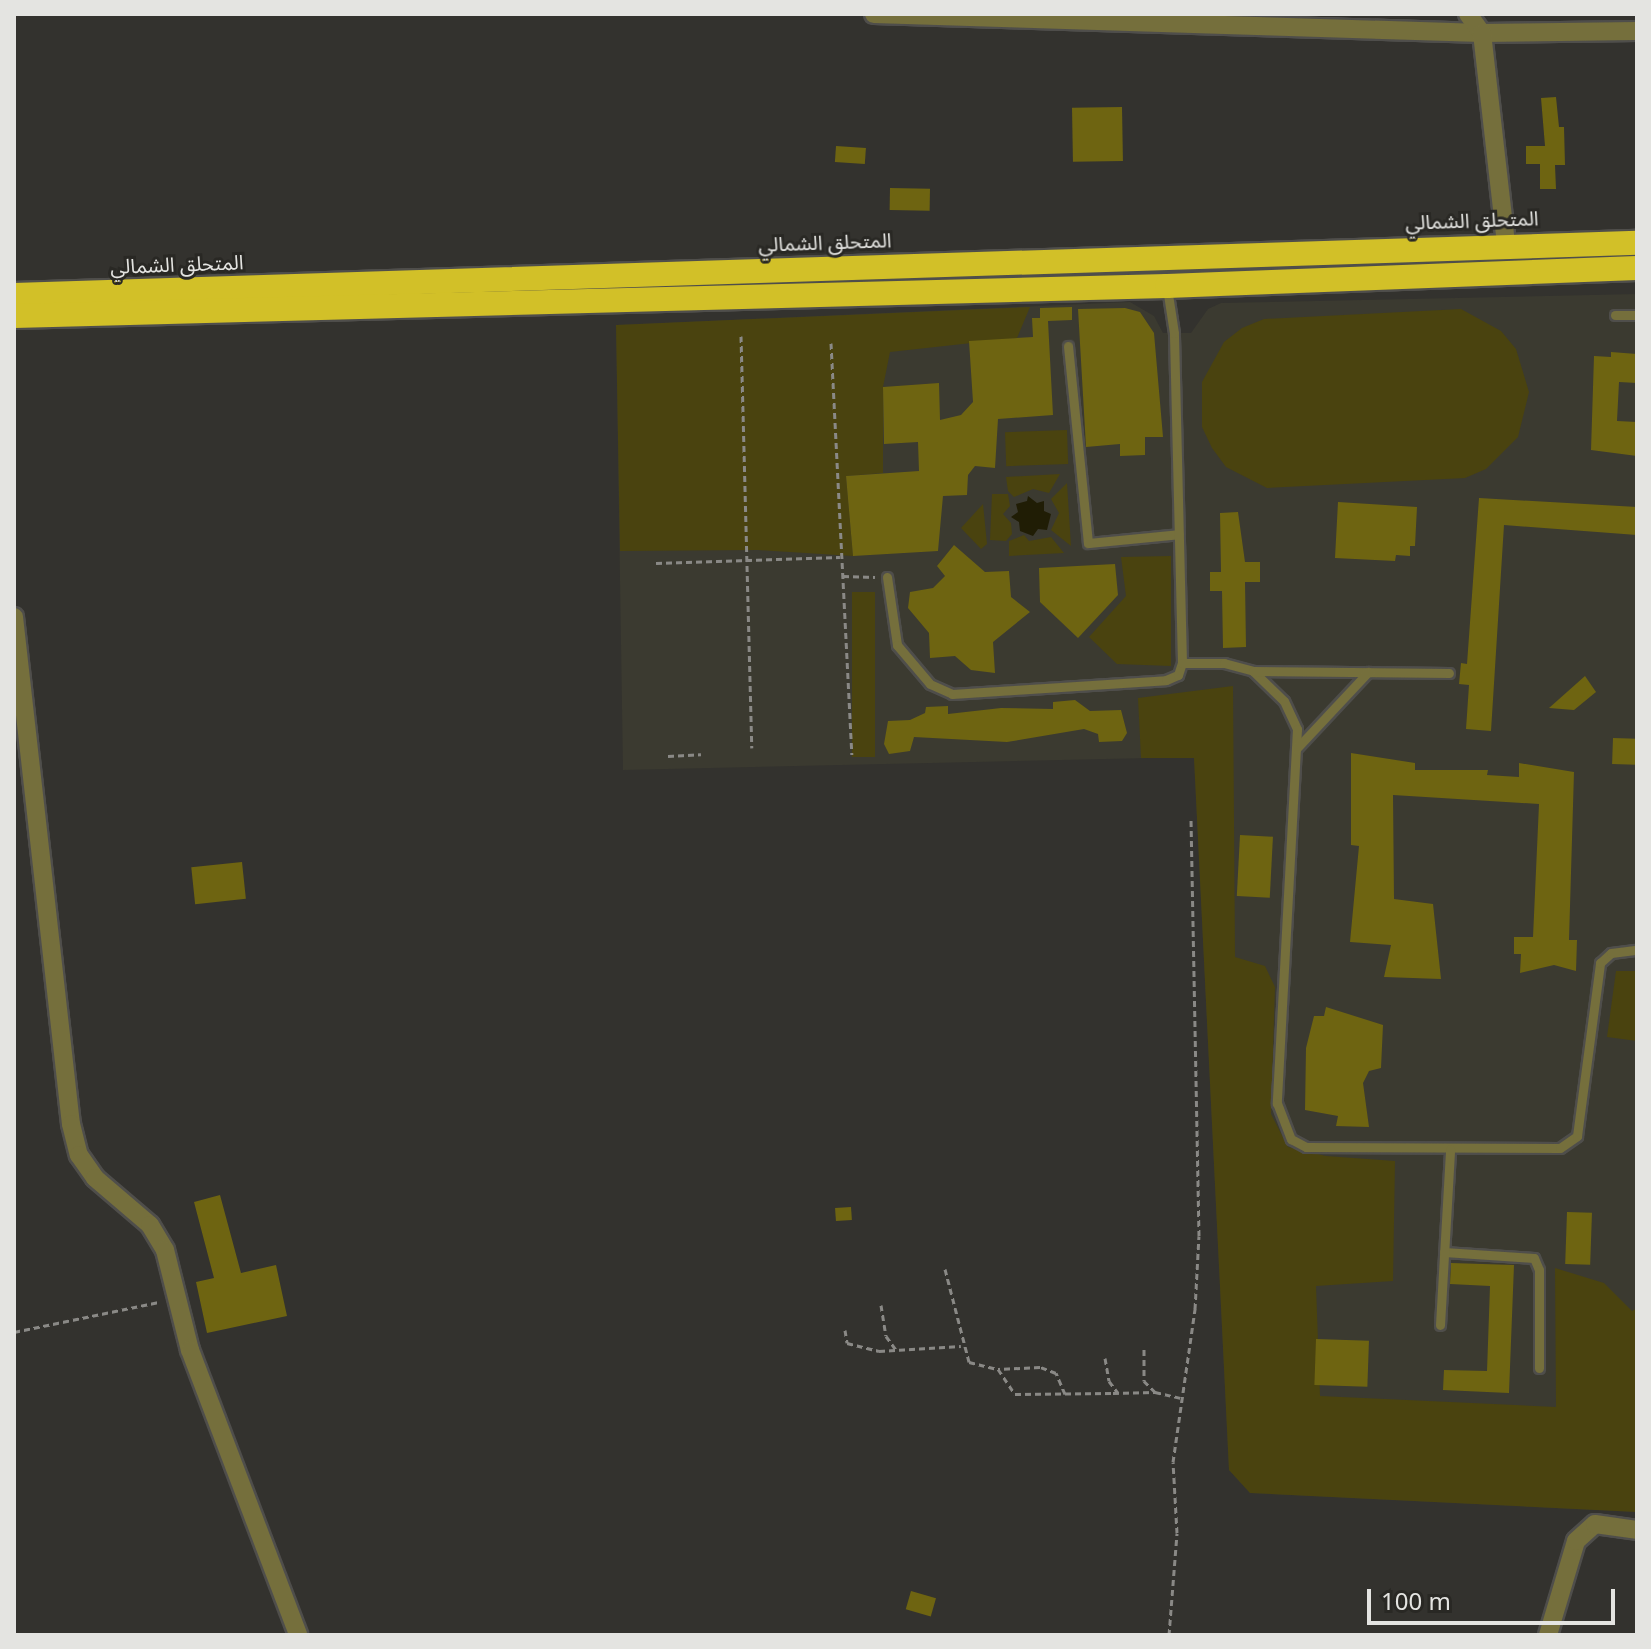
<!DOCTYPE html>
<html>
<head>
<meta charset="utf-8">
<style>
  body { margin:0 }
  #map { position:relative; width:1651px; height:1649px; overflow:hidden; background:#33322e; font-family:Georgia,"Noto Sans Arabic",serif }
  div>[style] { position:absolute }
  .built>* { inset:0; background:#3b3a30 }
  .green>* { inset:0; background:#4a430f; transform-origin:0 0 }
  .water>* { inset:0; background:#201d05 }
  .building>* { inset:0; background:#6e6411; transform-origin:0 0 }
  .path>* { height:3px; margin-top:-1.5px; transform-origin:0; background:repeating-linear-gradient(90deg,#8a8986 0 6px,transparent 0 10px) }
  .roads { filter:drop-shadow(2px 0 #4f4e4b) drop-shadow(-2px 0 #4f4e4b) drop-shadow(0 2px #4f4e4b) drop-shadow(0 -2px #4f4e4b) }
  .lane>* { height:9px; margin:-4.5px; padding:0 4.5px; transform-origin:4.5px; border-radius:4.5px; background:#756f3c }
  .street>* { height:18px; margin:-9px; padding:0 9px; transform-origin:9px; border-radius:9px; background:#756f3c }
  .highway>* { height:24px; margin:-12px; padding:0 12px; transform-origin:12px; border-radius:12px; background:#d2c028 }
  span { translate:-50% -50%; white-space:nowrap; text-align:center; line-height:1.15; -webkit-text-stroke:6px #292824; paint-order:stroke }
  .street-label { font-size:20px; color:#e4e4e1 }
  .frame { position:absolute; inset:0; border:16px solid #e4e4e1; pointer-events:none }
  .scale { position:absolute; left:1367px; top:1589px; width:248px; height:36px; box-sizing:border-box; border:4px solid #e4e4e1; border-top:0; padding-left:10px; font-size:24px; line-height:28px; white-space:nowrap; color:#e4e4e1; -webkit-text-stroke:6px #292824; paint-order:stroke }
</style>
</head>
<body>
<div id="map">
  <div class="built">
    <i style="clip-path:polygon(1637px 294px,1637px 1512px,1250px 1493px,1229px 1470px,1194px 757px,623px 770px,616px 325px,1130px 302px,1154px 316px,1163px 333px,1191px 333px,1208px 309px,1221px 303px)"></i>
  </div>
  <div class="green">
    <i style="clip-path:polygon(1030px 307px,1017px 338px,890px 352px,883px 387px,883px 473px,846px 476px,853px 556px,758px 550px,620px 551px,616px 325px)"></i>
    <i style="clip-path:polygon(1461px 309px,1501px 331px,1516px 349px,1529px 392px,1518px 437px,1486px 469px,1465px 478px,1267px 488px,1226px 467px,1212px 448px,1202px 427px,1202px 382px,1224px 342px,1242px 328px,1264px 319px)"></i>
    <i style="left:1067px;top:430px;width:34px;height:62px;rotate:88deg"></i>
    <i style="clip-path:polygon(1060px 474px,1049px 493px,1033px 489px,1014px 497px,1008px 491px,1006px 477px)"></i>
    <i style="clip-path:polygon(1067px 483px,1071px 546px,1051px 530px,1059px 513px,1051px 499px)"></i>
    <i style="clip-path:polygon(992px 494px,1008px 494px,1010px 506px,1003px 514px,1011px 523px,1012px 534px,1006px 541px,990px 540px)"></i>
    <i style="clip-path:polygon(983px 504px,987px 544px,981px 549px,961px 528px)"></i>
    <i style="clip-path:polygon(1024px 535px,1029px 541px,1051px 537px,1064px 553px,1009px 556px,1009px 541px)"></i>
    <i style="clip-path:polygon(1171px 556px,1171px 666px,1117px 664px,1089px 637px,1126px 596px,1121px 557px)"></i>
    <i style="left:852px;top:592px;width:23px;height:165px"></i>
    <i style="clip-path:polygon(1233px 686px,1235px 957px,1265px 966px,1275px 987px,1271px 1114px,1288px 1147px,1326px 1156px,1395px 1161px,1393px 1281px,1316px 1286px,1320px 1396px,1556px 1407px,1555px 1268px,1604px 1283px,1632px 1311px,1637px 1308px,1637px 1512px,1250px 1493px,1229px 1470px,1194px 758px,1141px 758px,1138px 698px)"></i>
    <i style="clip-path:polygon(1616px 971px,1637px 971px,1637px 1041px,1607px 1037px)"></i>
  </div>
  <div class="water">
    <i style="clip-path:polygon(1028px 496px,1037px 503px,1044px 501px,1044px 511px,1051px 514px,1047px 530px,1038px 529px,1033px 536px,1020px 531px,1019px 522px,1011px 517px,1018px 512px,1016px 504px,1027px 501px)"></i>
  </div>
  <div class="building">
    <i style="clip-path:polygon(1556px 97px,1559px 127px,1564px 127px,1565px 165px,1555px 165px,1556px 189px,1540px 189px,1540px 164px,1526px 164px,1526px 146px,1545px 146px,1541px 98px)"></i>
    <i style="left:1122px;top:107px;width:54px;height:50px;rotate:89deg"></i>
    <i style="left:836px;top:146px;width:30px;height:16px;rotate:4deg"></i>
    <i style="left:890px;top:188px;width:40px;height:22px;rotate:1deg"></i>
    <i style="clip-path:polygon(1072px 307px,1072px 320px,1048px 321px,1053px 415px,998px 419px,995px 468px,975px 466px,968px 475px,967px 495px,943px 496px,938px 551px,853px 556px,846px 476px,919px 471px,918px 442px,884px 444px,883px 387px,939px 383px,940px 420px,961px 415px,973px 402px,969px 341px,1033px 337px,1032px 318px,1040px 318px,1040px 308px)"></i>
    <i style="clip-path:polygon(1125px 308px,1140px 312px,1154px 333px,1163px 437px,1145px 437px,1145px 455px,1120px 456px,1120px 444px,1086px 447px,1078px 309px)"></i>
    <i style="clip-path:polygon(1611px 352px,1637px 354px,1637px 383px,1619px 382px,1617px 421px,1637px 422px,1637px 456px,1591px 450px,1594px 356px,1611px 357px)"></i>
    <i style="clip-path:polygon(1479px 498px,1637px 507px,1637px 535px,1504px 525px,1491px 731px,1466px 729px,1469px 685px,1459px 684px,1461px 663px,1467px 664px)"></i>
    <i style="clip-path:polygon(1338px 502px,1417px 507px,1415px 546px,1410px 546px,1410px 556px,1396px 555px,1395px 561px,1335px 558px)"></i>
    <i style="clip-path:polygon(1238px 512px,1245px 562px,1260px 562px,1260px 582px,1245px 582px,1246px 647px,1223px 648px,1222px 591px,1210px 591px,1210px 572px,1221px 572px,1220px 513px)"></i>
    <i style="clip-path:polygon(954px 545px,985px 572px,1009px 571px,1011px 597px,1030px 612px,993px 642px,995px 673px,971px 670px,955px 656px,930px 658px,929px 633px,908px 608px,910px 592px,933px 588px,945px 576px,937px 566px)"></i>
    <i style="clip-path:polygon(1115px 564px,1118px 595px,1078px 638px,1040px 602px,1039px 568px)"></i>
    <i style="clip-path:polygon(1585px 676px,1596px 692px,1574px 710px,1549px 708px)"></i>
    <i style="clip-path:polygon(1075px 700px,1090px 711px,1121px 710px,1127px 733px,1122px 741px,1099px 742px,1098px 734px,1084px 729px,1007px 742px,914px 737px,910px 751px,889px 754px,884px 744px,888px 721px,910px 720px,925px 713px,926px 707px,948px 706px,948px 714px,1001px 708px,1053px 709px,1053px 702px)"></i>
    <i style="left:1613px;top:738px;width:24px;height:26px;rotate:2deg"></i>
    <i style="clip-path:polygon(1351px 753px,1415px 763px,1415px 770px,1488px 770px,1487px 775px,1519px 777px,1519px 763px,1574px 772px,1569px 940px,1577px 940px,1576px 971px,1554px 965px,1520px 973px,1521px 954px,1514px 954px,1514px 937px,1533px 937px,1539px 804px,1393px 795px,1394px 899px,1433px 904px,1441px 979px,1384px 977px,1391px 945px,1350px 942px,1359px 846px,1351px 845px)"></i>
    <i style="left:1240px;top:835px;width:33px;height:61px;rotate:3deg"></i>
    <i style="left:242px;top:862px;width:37px;height:51px;rotate:84deg"></i>
    <i style="clip-path:polygon(1326px 1007px,1383px 1025px,1381px 1068px,1369px 1071px,1363px 1083px,1369px 1127px,1336px 1126px,1338px 1116px,1305px 1110px,1306px 1048px,1314px 1016px,1324px 1016px)"></i>
    <i style="clip-path:polygon(220px 1195px,241px 1273px,276px 1265px,287px 1316px,207px 1333px,196px 1282px,214px 1278px,194px 1202px)"></i>
    <i style="left:851px;top:1207px;width:13px;height:16px;rotate:86deg"></i>
    <i style="left:1567px;top:1212px;width:25px;height:52px;rotate:2deg"></i>
    <i style="clip-path:polygon(1451px 1263px,1514px 1265px,1509px 1393px,1443px 1390px,1444px 1370px,1487px 1371px,1490px 1286px,1450px 1284px)"></i>
    <i style="left:1316px;top:1339px;width:53px;height:46px;rotate:2deg"></i>
    <i style="left:911px;top:1591px;width:26px;height:19px;rotate:16deg"></i>
  </div>
  <div class="path">
    <i style="left:741px;top:336px;width:412px;rotate:88.5deg"></i>
    <i style="left:831px;top:343px;width:412px;rotate:87.1deg"></i>
    <i style="left:656px;top:563px;width:184px;rotate:-1.9deg"></i>
    <i style="left:843px;top:576px;width:32px;rotate:2deg"></i>
    <i style="left:668px;top:756px;width:33px;rotate:-3deg"></i>
    <i style="left:945px;top:1269px;width:96px;rotate:75.5deg"></i>
    <i style="left:969px;top:1362px;width:30px;rotate:14deg"></i>
    <i style="left:881px;top:1305px;width:31px;rotate:81deg"></i>
    <i style="left:886px;top:1336px;width:19px;rotate:54deg"></i>
    <i style="left:845px;top:1330px;width:13px;rotate:81deg"></i>
    <i style="left:847px;top:1343px;width:33px;rotate:14deg"></i>
    <i style="left:879px;top:1351px;width:82px;rotate:-3.5deg"></i>
    <i style="left:14px;top:1332px;width:148px;rotate:-11.7deg"></i>
    <i style="left:1144px;top:1349px;width:32px;rotate:90deg"></i>
    <i style="left:1144px;top:1381px;width:16px;rotate:45deg"></i>
    <i style="left:1105px;top:1358px;width:23px;rotate:80deg"></i>
    <i style="left:1109px;top:1381px;width:15px;rotate:53deg"></i>
    <i style="left:1065px;top:1394px;width:23px;rotate:-113deg"></i>
    <i style="left:1056px;top:1373px;width:17px;rotate:-159deg"></i>
    <i style="left:1040px;top:1367px;width:42px;rotate:177.3deg"></i>
    <i style="left:998px;top:1369px;width:30px;rotate:56deg"></i>
    <i style="left:1015px;top:1394px;width:98px;rotate:-0.6deg"></i>
    <i style="left:1113px;top:1393px;width:42px;rotate:-1.4deg"></i>
    <i style="left:1155px;top:1392px;width:26px;rotate:13deg"></i>
    <i style="left:1169px;top:1635px;width:102px;rotate:-85.5deg"></i>
    <i style="left:1177px;top:1533px;width:71px;rotate:-93.2deg"></i>
    <i style="left:1173px;top:1462px;width:155px;rotate:-81.8deg"></i>
    <i style="left:1195px;top:1309px;width:73px;rotate:-86.9deg"></i>
    <i style="left:1199px;top:1236px;width:418px;rotate:-91.1deg"></i>
  </div>
  <div class="roads">
    <div class="lane">
      <i style="left:1615px;top:315px;width:22px"></i>
      <i style="left:1068px;top:346px;width:198px;rotate:84.2deg"></i>
      <i style="left:1088px;top:543px;width:91px;rotate:-5.6deg"></i>
      <i style="left:887px;top:577px;width:69px;rotate:81.6deg"></i>
      <i style="left:897px;top:645px;width:51px;rotate:49.8deg"></i>
      <i style="left:930px;top:684px;width:24px;rotate:24deg"></i>
      <i style="left:952px;top:694px;width:214px;rotate:-3.7deg"></i>
      <i style="left:1166px;top:680px;width:13px;rotate:-23deg"></i>
      <i style="left:1178px;top:675px;width:13px;rotate:-72deg"></i>
      <i style="left:1182px;top:663px;width:330px;rotate:-91.4deg"></i>
      <i style="left:1174px;top:333px;width:46px;rotate:-98.8deg"></i>
      <i style="left:1182px;top:663px;width:42px"></i>
      <i style="left:1224px;top:663px;width:30px;rotate:15deg"></i>
      <i style="left:1253px;top:671px;width:43px;rotate:44.1deg"></i>
      <i style="left:1284px;top:701px;width:31px;rotate:65deg"></i>
      <i style="left:1297px;top:729px;width:375px;rotate:93.1deg"></i>
      <i style="left:1277px;top:1103px;width:39px;rotate:69deg"></i>
      <i style="left:1291px;top:1139px;width:17px;rotate:28deg"></i>
      <i style="left:1306px;top:1147px;width:254px;rotate:0.2deg"></i>
      <i style="left:1560px;top:1148px;width:21px;rotate:-35deg"></i>
      <i style="left:1577px;top:1136px;width:175px;rotate:-82.4deg"></i>
      <i style="left:1600px;top:963px;width:15px;rotate:-42deg"></i>
      <i style="left:1611px;top:953px;width:26px;rotate:-7deg"></i>
      <i style="left:1253px;top:671px;width:196px;rotate:0.6deg"></i>
      <i style="left:1297px;top:748px;width:104px;rotate:-46.9deg"></i>
      <i style="left:1444px;top:1252px;width:90px;rotate:3.8deg"></i>
      <i style="left:1534px;top:1258px;width:13px;rotate:67deg"></i>
      <i style="left:1539px;top:1270px;width:98px;rotate:90deg"></i>
      <i style="left:1440px;top:1325px;width:176px;rotate:-86.7deg"></i>
    </div>
    <div class="street">
      <i style="left:874px;top:14px;width:608px;rotate:1.79deg"></i>
      <i style="left:1482px;top:33px;width:155px;rotate:-0.7deg"></i>
      <i style="left:1468px;top:14px;width:24px;rotate:54deg"></i>
      <i style="left:1482px;top:33px;width:213px;rotate:83.5deg"></i>
      <i style="left:14px;top:617px;width:510px;rotate:83.59deg"></i>
      <i style="left:71px;top:1124px;width:32px;rotate:76deg"></i>
      <i style="left:79px;top:1155px;width:28px;rotate:55deg"></i>
      <i style="left:95px;top:1178px;width:72px;rotate:40.5deg"></i>
      <i style="left:150px;top:1225px;width:29px;rotate:59deg"></i>
      <i style="left:165px;top:1250px;width:103px;rotate:76deg"></i>
      <i style="left:190px;top:1350px;width:305px;rotate:69.2deg"></i>
      <i style="left:1548px;top:1635px;width:98px;rotate:-73.4deg"></i>
      <i style="left:1576px;top:1541px;width:25px;rotate:-42deg"></i>
      <i style="left:1595px;top:1524px;width:42px;rotate:8.1deg"></i>
    </div>
    <div class="highway">
      <i style="left:14px;top:295px;width:1624px;rotate:-1.84deg"></i>
      <i style="left:14px;top:316px;width:1153px;rotate:-1.49deg"></i>
      <i style="left:1167px;top:286px;width:470px;rotate:-2.2deg"></i>
    </div>
  </div>
  <div class="street-label">
    <span style="left:1472px;top:222px;rotate:-2deg">المتحلق الشمالي</span>
    <span style="left:825px;top:244px;rotate:-2deg">المتحلق الشمالي</span>
    <span style="left:177px;top:266px;rotate:-2deg">المتحلق الشمالي</span>
  </div>
  <div class="frame"></div>
  <div class="scale">100 m</div>
</div>
</body>
</html>
